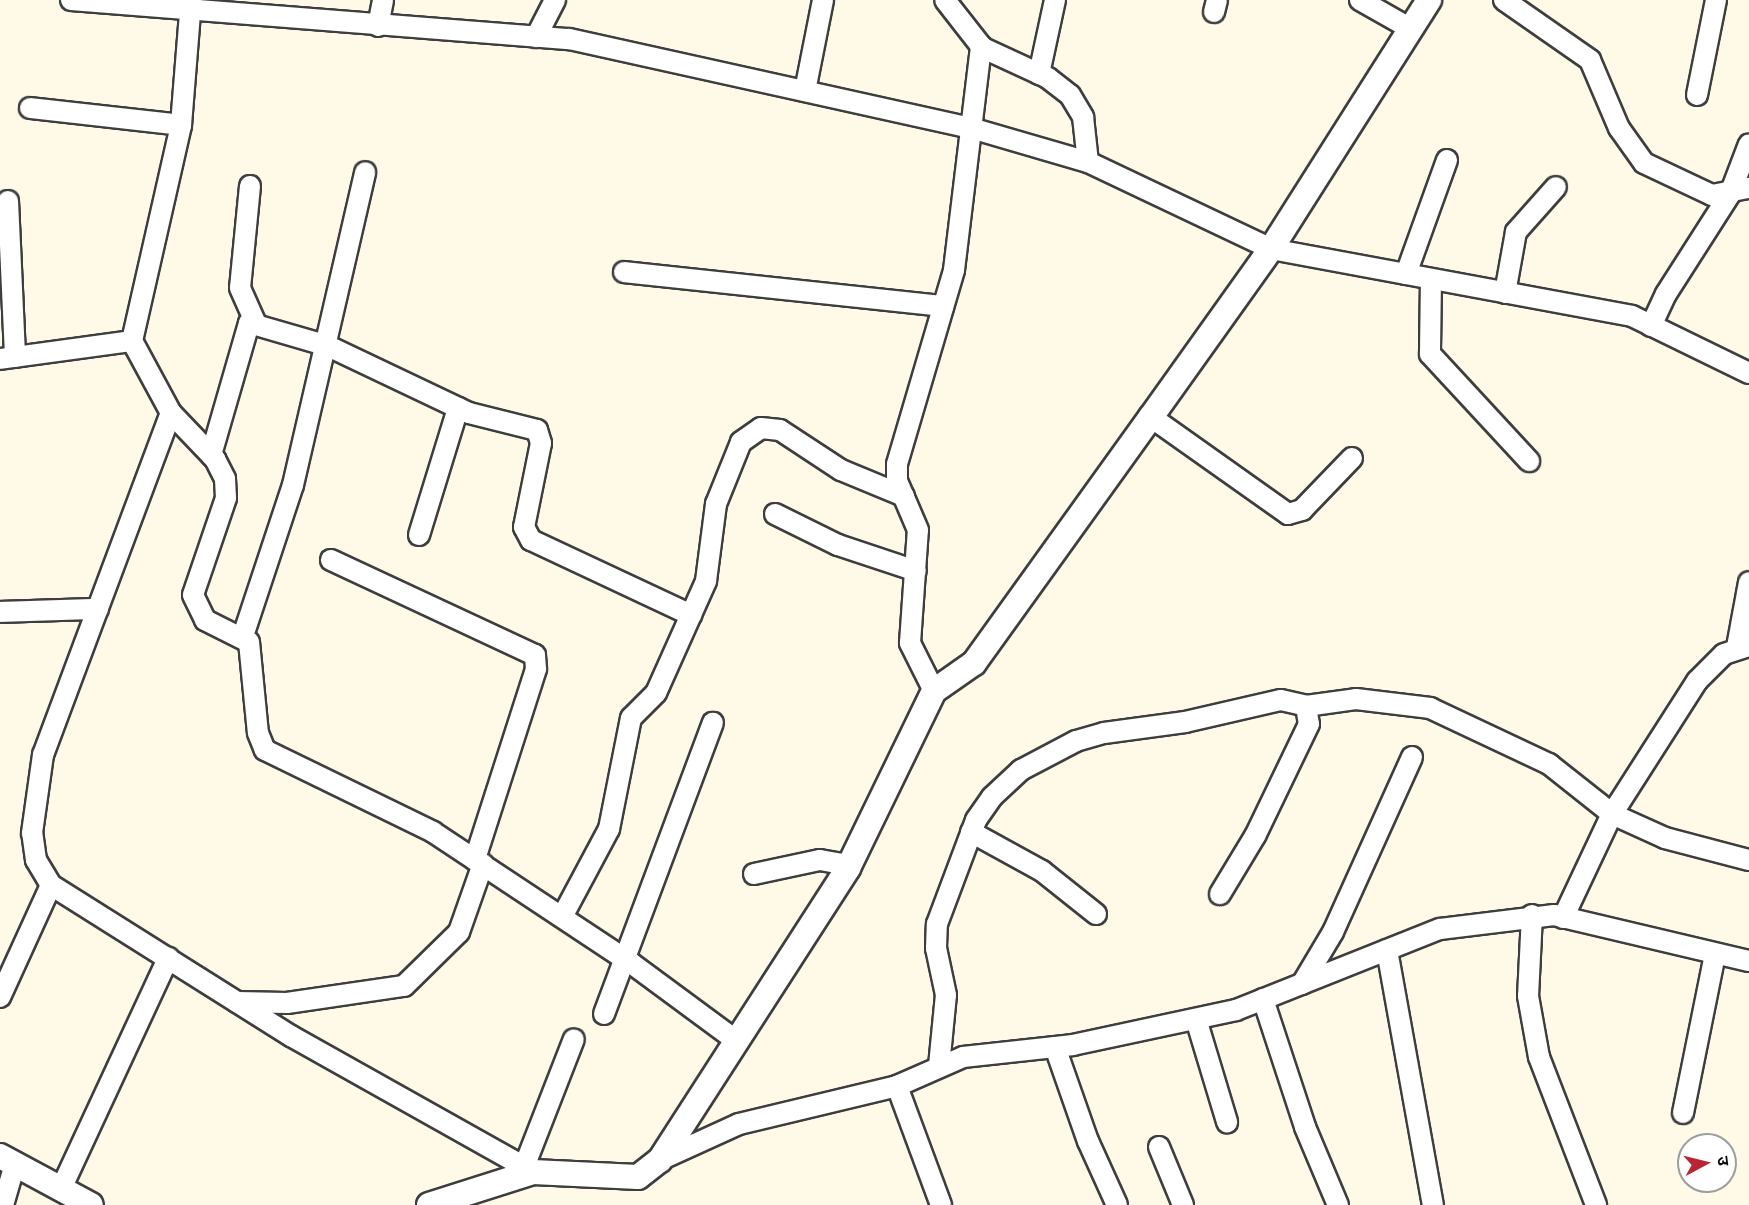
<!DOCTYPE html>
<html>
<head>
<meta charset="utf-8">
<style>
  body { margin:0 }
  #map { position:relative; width:1749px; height:1205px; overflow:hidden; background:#fffae8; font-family:"Roboto Serif","Noto Sans Devanagari",serif }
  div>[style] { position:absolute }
  .roads { filter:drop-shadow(2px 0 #3e3e3e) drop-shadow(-2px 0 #3e3e3e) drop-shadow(0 2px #3e3e3e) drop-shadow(0 -2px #3e3e3e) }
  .minor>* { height:20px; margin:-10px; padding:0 10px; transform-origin:10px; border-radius:10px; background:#fff }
  .tertiary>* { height:24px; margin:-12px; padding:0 12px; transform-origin:12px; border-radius:12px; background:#fff }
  span { translate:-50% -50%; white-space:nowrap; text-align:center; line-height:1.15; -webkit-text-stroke:6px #fff; paint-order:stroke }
  .north { position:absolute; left:1677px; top:1133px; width:60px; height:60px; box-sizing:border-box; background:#fff; border:2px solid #9d9d9d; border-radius:50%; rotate:83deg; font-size:16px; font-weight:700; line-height:24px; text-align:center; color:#0b0b0b }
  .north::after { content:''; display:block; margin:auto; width:21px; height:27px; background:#b92532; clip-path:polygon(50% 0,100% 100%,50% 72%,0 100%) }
</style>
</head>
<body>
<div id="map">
  <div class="roads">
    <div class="minor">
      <i style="left:71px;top:0;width:500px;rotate:4.5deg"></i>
      <i style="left:569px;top:39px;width:412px;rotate:12.5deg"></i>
      <i style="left:971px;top:128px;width:122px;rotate:16.2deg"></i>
      <i style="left:1088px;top:162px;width:203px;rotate:25.4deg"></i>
      <i style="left:1271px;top:249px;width:367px;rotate:10.5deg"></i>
      <i style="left:1632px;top:316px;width:130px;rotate:26deg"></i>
      <i style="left:1360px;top:0;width:59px;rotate:29.6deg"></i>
      <i style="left:1504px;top:0;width:105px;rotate:34.9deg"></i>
      <i style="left:1590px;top:60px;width:74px;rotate:66.9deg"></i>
      <i style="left:1619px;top:128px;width:43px;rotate:54.5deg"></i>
      <i style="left:1644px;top:163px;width:75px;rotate:25.2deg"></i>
      <i style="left:1712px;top:195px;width:38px;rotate:-11deg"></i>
      <i style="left:1214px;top:12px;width:12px;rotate:-76deg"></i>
      <i style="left:378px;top:26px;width:26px;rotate:-79deg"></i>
      <i style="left:536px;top:37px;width:42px;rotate:-62.8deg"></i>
      <i style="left:981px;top:47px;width:74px;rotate:24.8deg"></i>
      <i style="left:1048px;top:78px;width:28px;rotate:38deg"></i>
      <i style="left:1070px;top:95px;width:26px;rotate:59deg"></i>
      <i style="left:1083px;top:117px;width:45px;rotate:83.7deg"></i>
      <i style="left:1039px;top:74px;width:76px;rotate:-77.8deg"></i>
      <i style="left:805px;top:91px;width:93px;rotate:-78.8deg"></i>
      <i style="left:1697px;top:95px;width:97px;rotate:-78.7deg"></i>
      <i style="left:30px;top:108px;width:152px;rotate:6.4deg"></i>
      <i style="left:250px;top:186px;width:102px;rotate:95.6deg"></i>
      <i style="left:240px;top:288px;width:37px;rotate:66deg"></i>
      <i style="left:8px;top:201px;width:156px;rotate:87.4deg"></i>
      <i style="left:624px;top:272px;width:321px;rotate:6.1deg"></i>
      <i style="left:1406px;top:274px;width:121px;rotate:-70.2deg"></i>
      <i style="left:1431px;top:279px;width:75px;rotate:90.8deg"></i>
      <i style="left:1430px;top:354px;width:146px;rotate:47.2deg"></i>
      <i style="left:1505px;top:293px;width:62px;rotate:-79.8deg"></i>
      <i style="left:1516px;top:232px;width:60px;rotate:-48.4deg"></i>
      <i style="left:1651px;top:326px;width:35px;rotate:-65deg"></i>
      <i style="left:1666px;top:294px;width:119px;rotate:-57.4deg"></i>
      <i style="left:1730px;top:194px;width:53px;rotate:-69.2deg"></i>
      <i style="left:0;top:359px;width:133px;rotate:-7.8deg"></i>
      <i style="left:171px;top:413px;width:64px;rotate:46.3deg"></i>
      <i style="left:215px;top:459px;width:22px;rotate:63deg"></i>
      <i style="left:225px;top:479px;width:19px;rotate:87deg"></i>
      <i style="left:226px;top:498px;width:102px;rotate:108.8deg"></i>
      <i style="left:193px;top:595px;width:28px;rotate:64deg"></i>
      <i style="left:205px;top:620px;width:49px;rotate:26.6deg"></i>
      <i style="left:249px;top:642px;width:91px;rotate:84.4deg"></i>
      <i style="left:258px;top:733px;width:18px;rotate:68deg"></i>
      <i style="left:265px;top:750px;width:187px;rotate:26deg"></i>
      <i style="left:433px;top:832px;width:237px;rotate:33.5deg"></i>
      <i style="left:631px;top:963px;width:133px;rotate:36.4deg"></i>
      <i style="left:1151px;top:417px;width:168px;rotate:35.3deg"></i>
      <i style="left:1288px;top:514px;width:15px;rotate:-16deg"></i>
      <i style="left:1302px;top:510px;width:72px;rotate:-46.1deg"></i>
      <i style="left:211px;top:455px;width:137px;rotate:-73.9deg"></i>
      <i style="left:249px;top:323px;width:82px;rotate:16.2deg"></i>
      <i style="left:328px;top:346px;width:156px;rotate:25.4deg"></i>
      <i style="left:469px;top:413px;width:70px;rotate:14deg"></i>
      <i style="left:537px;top:430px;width:14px;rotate:73deg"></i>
      <i style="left:541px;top:443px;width:86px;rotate:101.4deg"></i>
      <i style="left:524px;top:527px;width:15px;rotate:62deg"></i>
      <i style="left:531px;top:540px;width:177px;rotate:25.1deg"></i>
      <i style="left:775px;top:514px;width:70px;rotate:26.2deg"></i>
      <i style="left:838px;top:545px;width:82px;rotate:18.4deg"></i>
      <i style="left:419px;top:535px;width:133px;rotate:-72.9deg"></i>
      <i style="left:331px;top:560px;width:225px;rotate:25deg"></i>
      <i style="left:535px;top:655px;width:14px;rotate:86deg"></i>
      <i style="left:536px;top:669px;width:200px;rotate:107.8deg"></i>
      <i style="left:0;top:612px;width:98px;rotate:-1.8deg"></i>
      <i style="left:243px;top:636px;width:159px;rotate:-71.7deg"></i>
      <i style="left:293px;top:485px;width:321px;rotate:-77deg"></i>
      <i style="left:1737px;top:647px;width:66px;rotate:-79.5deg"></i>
      <i style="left:934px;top:691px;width:54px;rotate:-116.6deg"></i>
      <i style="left:910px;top:643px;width:113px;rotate:-86deg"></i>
      <i style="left:918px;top:530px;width:53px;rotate:-113.2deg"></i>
      <i style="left:897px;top:481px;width:17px;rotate:-90deg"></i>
      <i style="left:897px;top:464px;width:202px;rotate:-73.6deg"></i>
      <i style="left:954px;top:270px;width:226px;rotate:-83.1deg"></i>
      <i style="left:981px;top:46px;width:58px;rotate:-128deg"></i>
      <i style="left:1306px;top:706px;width:50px;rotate:-8deg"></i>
      <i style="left:1356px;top:699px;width:75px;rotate:6.9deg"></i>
      <i style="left:1430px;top:708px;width:132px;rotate:25.2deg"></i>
      <i style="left:1549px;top:764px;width:80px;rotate:38.4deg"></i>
      <i style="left:1612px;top:814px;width:58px;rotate:24.4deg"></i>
      <i style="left:1665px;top:838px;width:87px;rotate:14.7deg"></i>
      <i style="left:971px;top:832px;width:81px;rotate:28.8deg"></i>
      <i style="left:1042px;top:871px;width:69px;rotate:38.5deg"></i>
      <i style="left:754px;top:874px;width:67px;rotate:-12deg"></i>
      <i style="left:820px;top:860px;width:29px;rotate:10deg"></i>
      <i style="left:51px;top:885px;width:284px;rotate:32.2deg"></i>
      <i style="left:291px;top:1036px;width:278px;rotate:29.3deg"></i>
      <i style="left:1532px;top:915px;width:81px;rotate:92.8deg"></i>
      <i style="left:1528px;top:996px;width:62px;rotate:79.8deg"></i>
      <i style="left:1539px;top:1057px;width:159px;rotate:68.9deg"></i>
      <i style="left:562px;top:917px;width:100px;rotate:-61.9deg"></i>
      <i style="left:609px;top:829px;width:113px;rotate:-78.8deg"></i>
      <i style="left:631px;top:718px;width:35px;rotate:-45deg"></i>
      <i style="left:656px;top:693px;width:123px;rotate:-65.9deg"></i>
      <i style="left:706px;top:581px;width:78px;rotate:-82.6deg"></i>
      <i style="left:716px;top:504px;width:67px;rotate:-68deg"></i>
      <i style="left:741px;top:442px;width:24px;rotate:-35deg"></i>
      <i style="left:761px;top:428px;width:19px;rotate:6deg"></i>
      <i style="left:780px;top:430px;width:73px;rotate:33.3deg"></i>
      <i style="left:841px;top:470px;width:68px;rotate:22.4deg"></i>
      <i style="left:1563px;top:918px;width:115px;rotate:-64.8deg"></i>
      <i style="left:1612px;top:814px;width:158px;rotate:-57.4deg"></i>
      <i style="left:1697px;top:681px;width:38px;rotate:-45deg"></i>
      <i style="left:1724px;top:654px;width:26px;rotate:-18deg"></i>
      <i style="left:1387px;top:950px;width:259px;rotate:79.8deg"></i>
      <i style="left:1302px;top:984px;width:61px;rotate:-59.2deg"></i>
      <i style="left:1333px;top:932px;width:192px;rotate:-65.7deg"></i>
      <i style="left:0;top:997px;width:123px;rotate:-65.5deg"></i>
      <i style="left:51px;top:885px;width:29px;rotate:-121deg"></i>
      <i style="left:36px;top:860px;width:27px;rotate:-98deg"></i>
      <i style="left:32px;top:833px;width:79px;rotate:-82deg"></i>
      <i style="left:43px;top:755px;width:365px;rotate:-69.5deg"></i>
      <i style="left:171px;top:413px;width:82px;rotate:-118.4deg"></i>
      <i style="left:132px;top:341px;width:221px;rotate:-77.2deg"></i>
      <i style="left:181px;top:125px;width:125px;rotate:-85.4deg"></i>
      <i style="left:1263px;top:999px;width:135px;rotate:71.8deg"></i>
      <i style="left:1305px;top:1127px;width:85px;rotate:67.1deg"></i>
      <i style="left:237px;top:1002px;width:50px;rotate:1.1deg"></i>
      <i style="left:287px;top:1003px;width:118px;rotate:-8.3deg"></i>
      <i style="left:404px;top:986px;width:77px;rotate:-44.5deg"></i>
      <i style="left:459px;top:932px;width:72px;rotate:-70.6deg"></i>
      <i style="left:604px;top:1014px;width:311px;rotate:-69.5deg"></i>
      <i style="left:1196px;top:1019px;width:108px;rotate:73.2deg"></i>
      <i style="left:1055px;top:1047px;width:100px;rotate:70.7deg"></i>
      <i style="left:1088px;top:1141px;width:70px;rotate:65.6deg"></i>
      <i style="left:939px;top:1066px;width:71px;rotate:-84.4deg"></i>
      <i style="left:946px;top:995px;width:48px;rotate:-102deg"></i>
      <i style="left:936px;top:948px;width:24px;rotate:-88deg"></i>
      <i style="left:937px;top:924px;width:111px;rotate:-69.4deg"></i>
      <i style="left:976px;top:820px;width:28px;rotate:-55deg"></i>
      <i style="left:992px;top:797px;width:40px;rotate:-43deg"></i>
      <i style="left:1021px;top:770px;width:62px;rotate:-27.8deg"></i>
      <i style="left:1076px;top:741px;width:29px;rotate:-16deg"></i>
      <i style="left:1104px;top:733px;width:82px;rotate:-7.7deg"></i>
      <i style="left:1185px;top:722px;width:98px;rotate:-12.9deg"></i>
      <i style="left:1281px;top:700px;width:26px;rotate:13deg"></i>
      <i style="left:1306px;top:706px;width:18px;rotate:81deg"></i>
      <i style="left:1309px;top:724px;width:124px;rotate:115.7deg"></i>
      <i style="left:1255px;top:836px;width:68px;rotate:121.1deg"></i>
      <i style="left:897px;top:1086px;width:127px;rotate:69.7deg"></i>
      <i style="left:1683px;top:1113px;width:161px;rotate:-78.6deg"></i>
      <i style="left:1159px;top:1147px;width:63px;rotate:67.5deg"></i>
      <i style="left:660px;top:1160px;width:87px;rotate:-24.5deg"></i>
      <i style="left:739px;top:1124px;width:163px;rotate:-13.5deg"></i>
      <i style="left:897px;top:1086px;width:72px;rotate:-23.7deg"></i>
      <i style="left:963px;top:1057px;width:111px;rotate:-6.2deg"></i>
      <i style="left:1073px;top:1045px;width:167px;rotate:-12.1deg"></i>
      <i style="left:1236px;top:1010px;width:219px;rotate:-21.7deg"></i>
      <i style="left:1440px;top:929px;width:115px;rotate:-7deg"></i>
      <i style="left:1554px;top:915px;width:200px;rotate:13.3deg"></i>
      <i style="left:524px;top:1167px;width:137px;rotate:-68.7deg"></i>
      <i style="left:61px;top:1189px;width:255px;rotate:-65.1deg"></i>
      <i style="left:3px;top:1205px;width:43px;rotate:-73.7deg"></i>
    </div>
    <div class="tertiary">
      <i style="left:0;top:1156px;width:103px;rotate:28.3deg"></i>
      <i style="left:429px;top:1205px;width:109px;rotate:-17.6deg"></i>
      <i style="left:533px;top:1172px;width:105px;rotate:2.7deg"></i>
      <i style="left:638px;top:1177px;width:28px;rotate:-38deg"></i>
      <i style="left:660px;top:1160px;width:347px;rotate:-57.2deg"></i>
      <i style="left:848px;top:868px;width:197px;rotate:-64.1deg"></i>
      <i style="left:934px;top:691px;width:49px;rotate:-35deg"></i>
      <i style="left:974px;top:663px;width:303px;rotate:-54.3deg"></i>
      <i style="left:1151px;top:417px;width:206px;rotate:-54.5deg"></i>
      <i style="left:1271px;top:249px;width:295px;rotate:-57.6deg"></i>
    </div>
  </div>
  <div class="north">उ</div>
</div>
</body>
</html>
